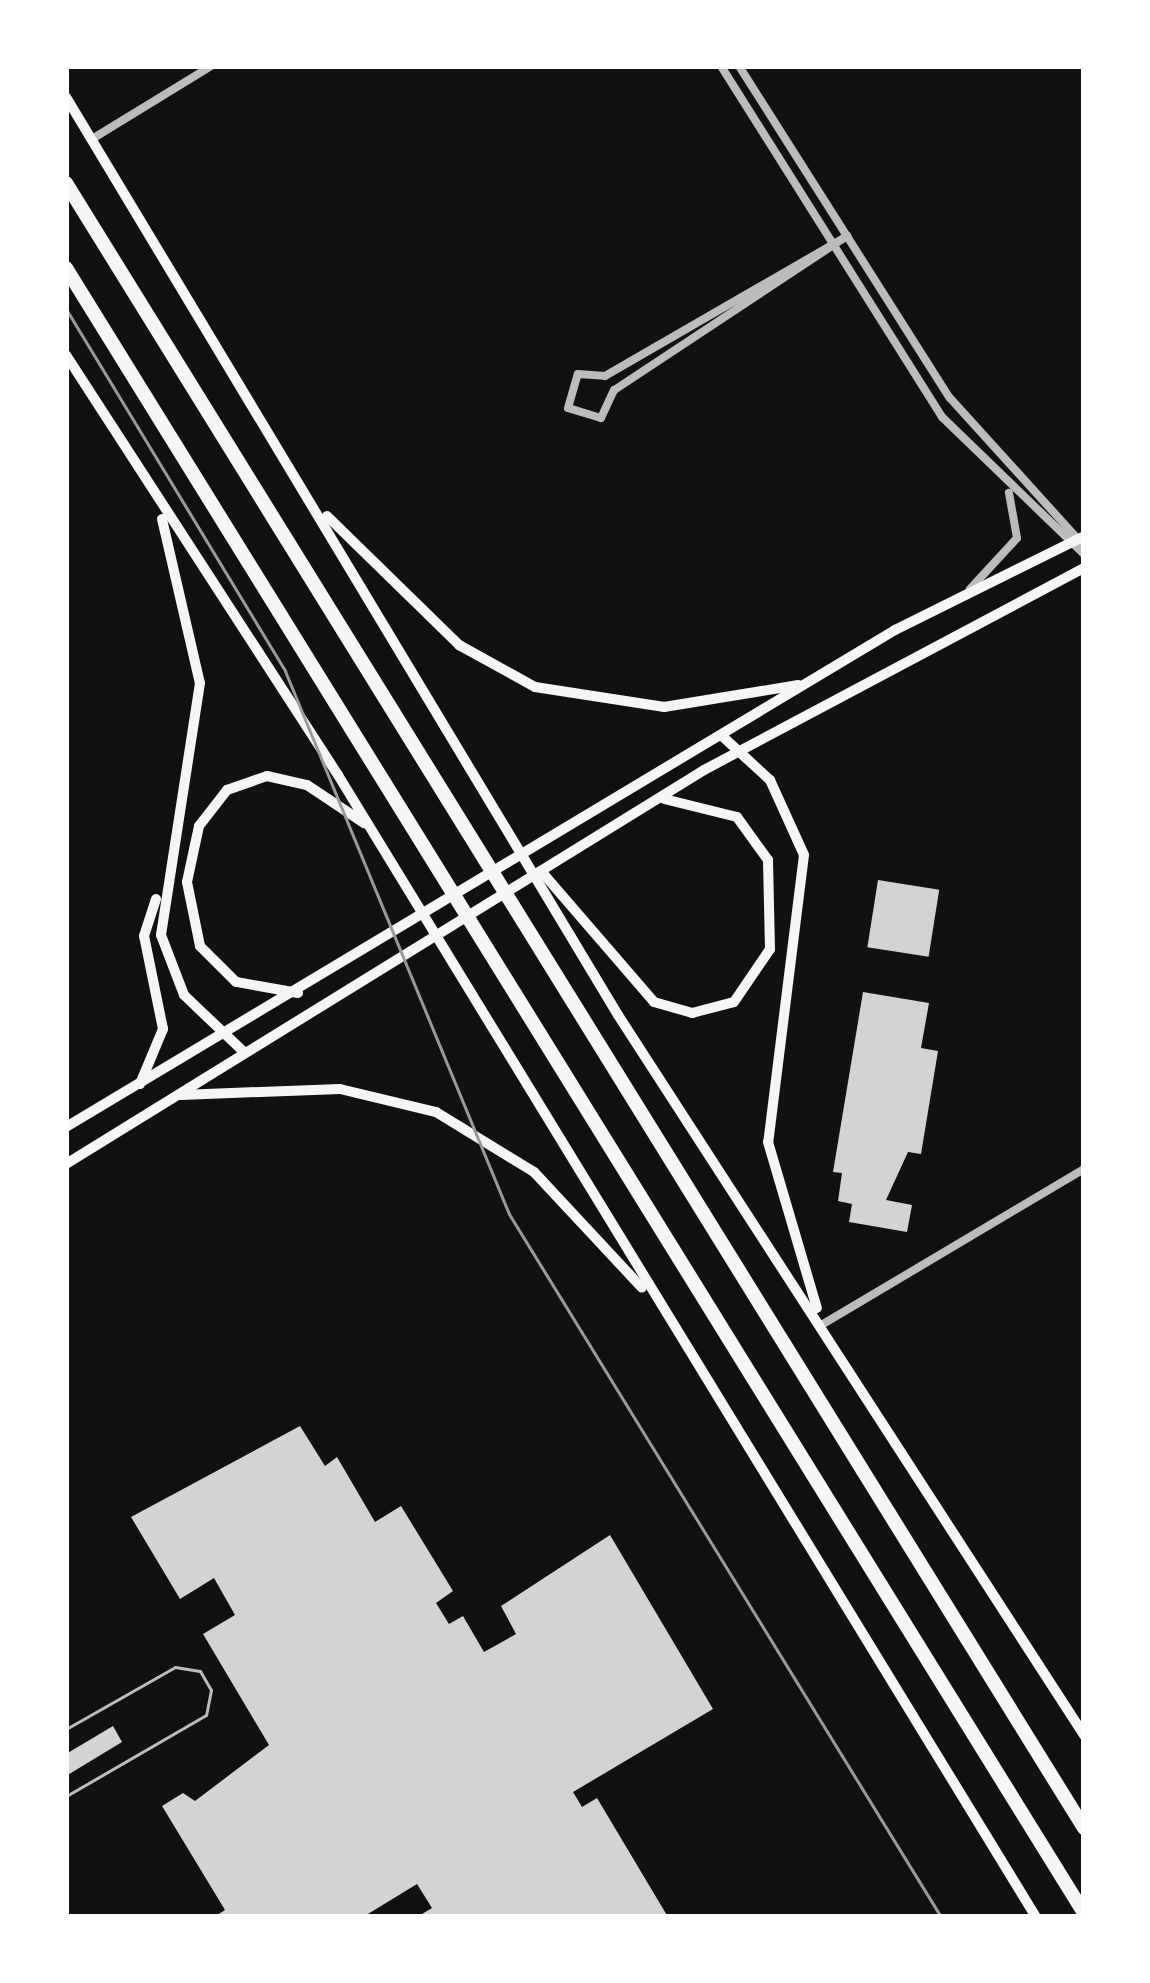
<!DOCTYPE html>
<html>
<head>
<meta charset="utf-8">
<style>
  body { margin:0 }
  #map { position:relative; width:1150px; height:1983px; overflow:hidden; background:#111; font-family:Overpass,sans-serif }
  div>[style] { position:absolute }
  .building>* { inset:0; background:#d3d3d3; transform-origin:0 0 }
  .service>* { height:3px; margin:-1.5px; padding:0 1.5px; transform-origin:1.5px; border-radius:1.5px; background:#bcbcbc }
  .minor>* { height:8px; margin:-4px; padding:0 4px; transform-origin:4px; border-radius:4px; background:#bcbcbc }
  .secondary>* { height:10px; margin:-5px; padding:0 5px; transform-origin:5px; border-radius:5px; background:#f5f5f5 }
  .motorway>* { height:14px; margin:-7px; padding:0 7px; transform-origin:7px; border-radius:7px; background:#f5f5f5 }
  .tram>* { height:3px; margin:-1.5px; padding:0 1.5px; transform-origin:1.5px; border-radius:1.5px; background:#9a9a9a }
  span { translate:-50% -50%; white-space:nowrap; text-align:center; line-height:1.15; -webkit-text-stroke:12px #fff; paint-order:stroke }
  .frame { position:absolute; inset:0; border:69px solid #fff; pointer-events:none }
</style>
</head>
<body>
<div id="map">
  <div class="building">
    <i style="left:878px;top:880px;width:62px;height:68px;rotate:9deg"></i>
    <i style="clip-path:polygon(863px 992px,929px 1003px,921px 1048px,938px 1051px,921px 1154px,908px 1152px,886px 1200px,912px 1205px,907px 1232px,849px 1222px,852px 1204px,838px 1201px,842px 1173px,833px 1172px)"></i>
    <i style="clip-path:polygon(300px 1426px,325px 1466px,337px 1457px,375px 1522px,401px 1506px,453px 1591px,436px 1603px,449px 1624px,463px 1616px,484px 1652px,516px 1634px,501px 1606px,610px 1535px,713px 1709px,573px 1792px,582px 1807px,597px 1798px,668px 1917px,417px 1917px,432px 1908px,417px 1884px,363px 1917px,214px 1917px,225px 1910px,162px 1806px,183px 1793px,195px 1801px,269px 1745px,203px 1634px,235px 1615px,214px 1578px,180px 1599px,131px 1517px)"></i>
    <i style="clip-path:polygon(113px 1726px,122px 1742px,66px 1776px,66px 1754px)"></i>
  </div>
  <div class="service">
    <i style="left:66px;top:1729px;width:125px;rotate:-29.6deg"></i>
    <i style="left:175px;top:1667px;width:25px;rotate:9deg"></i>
    <i style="left:200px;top:1671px;width:22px;rotate:60deg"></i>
    <i style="left:211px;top:1690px;width:25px;rotate:101deg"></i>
    <i style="left:206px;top:1715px;width:162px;rotate:149.9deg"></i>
  </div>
  <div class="minor">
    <i style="left:721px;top:66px;width:415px;rotate:57.8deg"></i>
    <i style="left:942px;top:417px;width:197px;rotate:44deg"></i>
    <i style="left:739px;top:66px;width:393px;rotate:57.6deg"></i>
    <i style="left:950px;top:398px;width:200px;rotate:47.8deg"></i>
    <i style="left:92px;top:139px;width:140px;rotate:-31.5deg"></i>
    <i style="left:847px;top:236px;width:279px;rotate:146.5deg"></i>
    <i style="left:614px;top:390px;width:31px;rotate:115deg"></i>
    <i style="left:601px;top:418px;width:34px;rotate:-163deg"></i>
    <i style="left:568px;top:408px;width:35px;rotate:-74deg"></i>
    <i style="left:578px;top:374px;width:27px;rotate:4deg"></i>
    <i style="left:605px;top:376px;width:280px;rotate:-30deg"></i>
    <i style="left:970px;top:589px;width:69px;rotate:-47.3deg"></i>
    <i style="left:1017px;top:538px;width:46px;rotate:-100.1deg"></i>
    <i style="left:823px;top:1324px;width:304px;rotate:-30.7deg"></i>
  </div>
  <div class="secondary">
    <i style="left:66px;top:97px;width:1071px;rotate:58.98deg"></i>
    <i style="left:618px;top:1015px;width:858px;rotate:57.09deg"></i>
    <i style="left:66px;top:355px;width:500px;rotate:57.07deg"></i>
    <i style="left:338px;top:775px;width:1338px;rotate:58.57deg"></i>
    <i style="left:327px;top:516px;width:185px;rotate:44.3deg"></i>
    <i style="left:459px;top:645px;width:87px;rotate:28.9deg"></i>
    <i style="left:535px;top:687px;width:131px;rotate:8.8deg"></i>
    <i style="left:664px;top:707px;width:136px;rotate:-9.3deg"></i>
    <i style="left:162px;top:519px;width:168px;rotate:77deg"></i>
    <i style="left:200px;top:683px;width:255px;rotate:98.8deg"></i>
    <i style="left:161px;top:935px;width:64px;rotate:69deg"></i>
    <i style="left:184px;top:995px;width:84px;rotate:43.6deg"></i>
    <i style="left:721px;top:735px;width:67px;rotate:42.6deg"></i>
    <i style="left:770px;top:780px;width:82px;rotate:65.6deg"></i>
    <i style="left:804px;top:855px;width:289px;rotate:97.1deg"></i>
    <i style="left:768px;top:1142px;width:173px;rotate:73.6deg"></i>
    <i style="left:541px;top:871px;width:173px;rotate:49.2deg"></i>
    <i style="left:654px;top:1002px;width:40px;rotate:16deg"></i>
    <i style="left:692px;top:1013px;width:43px;rotate:-14.7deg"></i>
    <i style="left:734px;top:1002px;width:64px;rotate:-55.8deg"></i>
    <i style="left:770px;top:949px;width:89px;rotate:-91.3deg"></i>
    <i style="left:768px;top:860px;width:53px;rotate:-125.8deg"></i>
    <i style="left:737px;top:817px;width:75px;rotate:-166.1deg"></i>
    <i style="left:298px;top:993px;width:63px;rotate:-169.9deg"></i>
    <i style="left:236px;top:982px;width:51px;rotate:-135deg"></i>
    <i style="left:200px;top:946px;width:65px;rotate:-101.5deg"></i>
    <i style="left:187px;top:882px;width:57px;rotate:-77.9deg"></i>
    <i style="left:199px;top:826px;width:46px;rotate:-52.1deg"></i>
    <i style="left:227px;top:790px;width:42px;rotate:-19.3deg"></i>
    <i style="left:267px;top:776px;width:41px;rotate:12.7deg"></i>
    <i style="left:307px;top:785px;width:69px;rotate:33.7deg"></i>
    <i style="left:140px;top:1084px;width:60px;rotate:-67.3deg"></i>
    <i style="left:163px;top:1029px;width:95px;rotate:-101.5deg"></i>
    <i style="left:144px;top:936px;width:39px;rotate:-72deg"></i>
    <i style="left:181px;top:1095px;width:159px;rotate:-2.2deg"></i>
    <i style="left:340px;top:1089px;width:99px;rotate:13.5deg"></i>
    <i style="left:436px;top:1112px;width:115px;rotate:31.5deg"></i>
    <i style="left:534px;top:1172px;width:158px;rotate:47deg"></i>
    <i style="left:66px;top:1127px;width:967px;rotate:-30.94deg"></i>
    <i style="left:895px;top:630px;width:211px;rotate:-26.4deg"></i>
    <i style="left:66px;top:1164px;width:750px;rotate:-31.7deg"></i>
    <i style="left:704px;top:770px;width:430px;rotate:-28deg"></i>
  </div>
  <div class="motorway">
    <i style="left:66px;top:183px;width:1935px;rotate:58.25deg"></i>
    <i style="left:66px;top:268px;width:1935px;rotate:58.25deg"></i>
  </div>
  <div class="tram">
    <i style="left:66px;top:309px;width:423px;rotate:58.8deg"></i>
    <i style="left:285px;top:671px;width:587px;rotate:67.58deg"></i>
    <i style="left:509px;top:1214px;width:825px;rotate:58.43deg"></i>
  </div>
  <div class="frame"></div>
</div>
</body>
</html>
